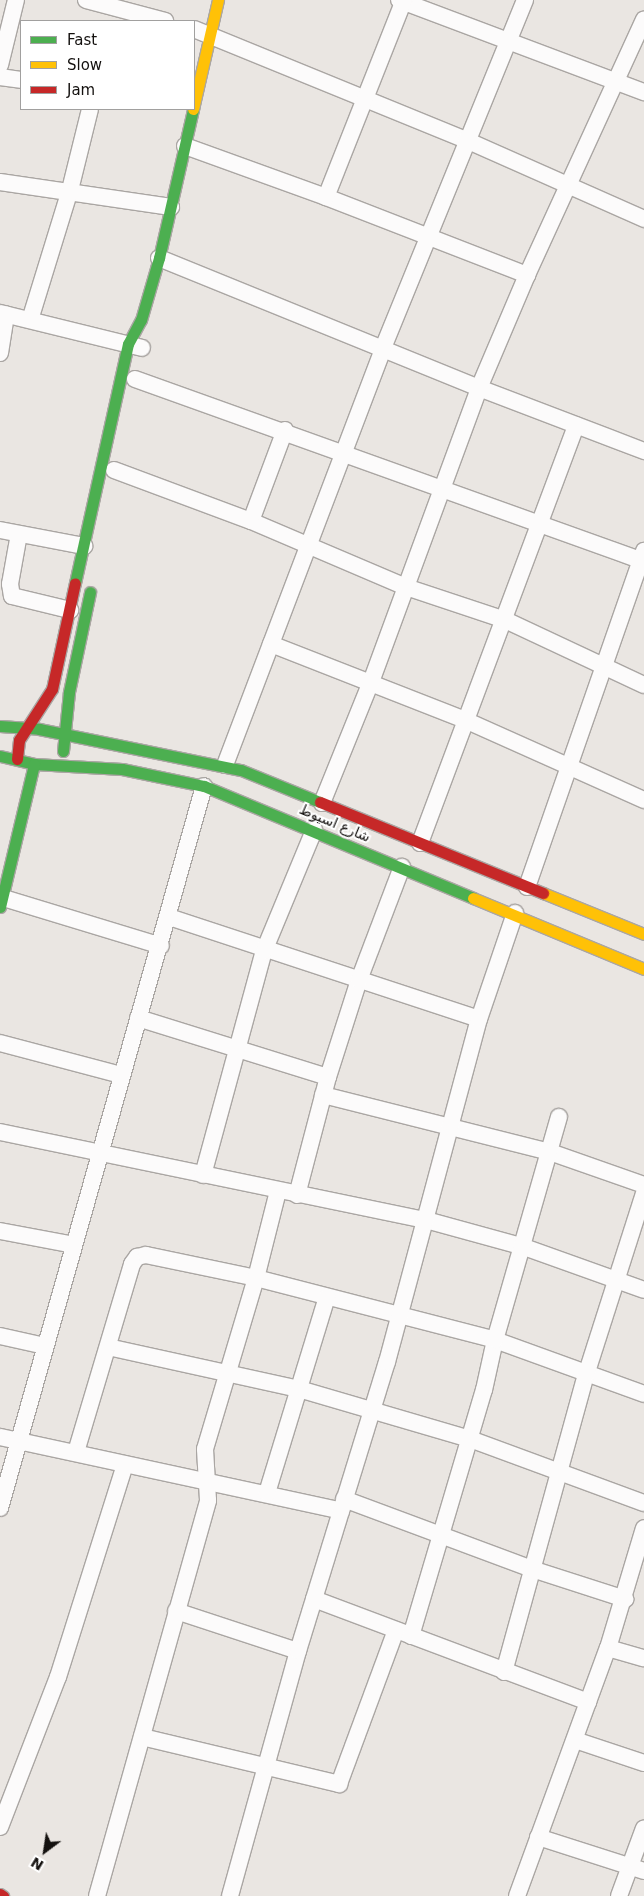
<!DOCTYPE html>
<html>
<head>
<meta charset="utf-8">
<style>
  body { margin:0 }
  #map { position:relative; width:644px; height:1896px; overflow:hidden; background:#eae6e2; font-family:"DejaVu Sans","Noto Sans Arabic",sans-serif }
  div>[style] { position:absolute }
  .roads { filter:drop-shadow(1px 0 #aaa6a3) drop-shadow(-1px 0 #aaa6a3) drop-shadow(0 1px #aaa6a3) drop-shadow(0 -1px #aaa6a3) }
  .street>* { height:16px; margin:-8px; padding:0 8px; transform-origin:8px; border-radius:8px; background:#fcfbfb }
  .fast>* { height:11px; margin:-5.5px; padding:0 5.5px; transform-origin:5.5px; border-radius:5.5px; background:#4caf50 }
  .slow>* { height:11px; margin:-5.5px; padding:0 5.5px; transform-origin:5.5px; border-radius:5.5px; background:#ffc107 }
  .jam>* { height:11px; margin:-5.5px; padding:0 5.5px; transform-origin:5.5px; border-radius:5.5px; background:#c62828 }
  span { translate:-50% -50%; white-space:nowrap; text-align:center; line-height:1.15; -webkit-text-stroke:4px #fff; paint-order:stroke }
  .street-label { font-size:14px; color:#14110f }
  .legend { position:absolute; left:20px; top:20px; width:175px; height:90px; box-sizing:border-box; background:#fff; border:1px solid #a1a09f; margin:0; padding:6px 9px; list-style:none; font-size:15px; color:#14110f }
  .legend li { display:flex; align-items:center; gap:10px; height:25px }
  .legend b { width:25px; border:1px solid #a1a09f }
  .north { position:absolute; left:20px; top:1826px; width:50px; height:50px; -webkit-text-stroke:4px #fff; paint-order:stroke; rotate:211deg; font-size:14px; font-weight:700; line-height:20px; text-align:center; color:#14110f }
  .north::after { content:''; display:block; margin:auto; width:18px; height:22px; background:#14110f; clip-path:polygon(50% 0,100% 100%,50% 72%,0 100%) }
</style>
</head>
<body>
<div id="map">
  <div class="roads">
    <div class="street">
      <i style="left:86px;top:0;width:82px;rotate:14.9deg"></i>
      <i style="left:399px;top:0;width:262px;rotate:20.6deg"></i>
      <i style="left:194px;top:29px;width:294px;rotate:22.2deg"></i>
      <i style="left:466px;top:140px;width:195px;rotate:23.9deg"></i>
      <i style="left:0;top:65px;width:67px;rotate:-76.2deg"></i>
      <i style="left:0;top:77px;width:21px;rotate:8deg"></i>
      <i style="left:185px;top:146px;width:150px;rotate:19.9deg"></i>
      <i style="left:326px;top:197px;width:216px;rotate:21.2deg"></i>
      <i style="left:0;top:182px;width:173px;rotate:8.3deg"></i>
      <i style="left:326px;top:197px;width:212px;rotate:-68.4deg"></i>
      <i style="left:159px;top:258px;width:345px;rotate:22.1deg"></i>
      <i style="left:479px;top:388px;width:177px;rotate:20.9deg"></i>
      <i style="left:0;top:313px;width:146px;rotate:13.8deg"></i>
      <i style="left:30px;top:320px;width:136px;rotate:-72.9deg"></i>
      <i style="left:70px;top:190px;width:83px;rotate:-76.1deg"></i>
      <i style="left:0;top:353px;width:39px;rotate:-81deg"></i>
      <i style="left:135px;top:379px;width:536px;rotate:19.72deg"></i>
      <i style="left:285px;top:430px;width:97px;rotate:110.5deg"></i>
      <i style="left:251px;top:521px;width:168px;rotate:23.1deg"></i>
      <i style="left:406px;top:587px;width:104px;rotate:18.4deg"></i>
      <i style="left:505px;top:620px;width:153px;rotate:25.1deg"></i>
      <i style="left:114px;top:470px;width:146px;rotate:20.4deg"></i>
      <i style="left:0;top:530px;width:86px;rotate:10.8deg"></i>
      <i style="left:19px;top:534px;width:51px;rotate:100.2deg"></i>
      <i style="left:10px;top:584px;width:12px;rotate:81deg"></i>
      <i style="left:12px;top:596px;width:60px;rotate:13.6deg"></i>
      <i style="left:271px;top:644px;width:208px;rotate:21.4deg"></i>
      <i style="left:465px;top:720px;width:196px;rotate:24.1deg"></i>
      <i style="left:225px;top:765px;width:446px;rotate:-69.2deg"></i>
      <i style="left:383px;top:348px;width:376px;rotate:-67.8deg"></i>
      <i style="left:322px;top:803px;width:131px;rotate:-68deg"></i>
      <i style="left:371px;top:682px;width:313px;rotate:-69.8deg"></i>
      <i style="left:479px;top:388px;width:123px;rotate:-67deg"></i>
      <i style="left:527px;top:275px;width:281px;rotate:-65.4deg"></i>
      <i style="left:420px;top:843px;width:446px;rotate:-69.5deg"></i>
      <i style="left:527px;top:887px;width:356px;rotate:-70.8deg"></i>
      <i style="left:0;top:897px;width:168px;rotate:16.9deg"></i>
      <i style="left:169px;top:917px;width:326px;rotate:18.2deg"></i>
      <i style="left:138px;top:1018px;width:199px;rotate:17.3deg"></i>
      <i style="left:0;top:1043px;width:125px;rotate:14.8deg"></i>
      <i style="left:323px;top:1095px;width:234px;rotate:14.1deg"></i>
      <i style="left:550px;top:1152px;width:100px;rotate:19.3deg"></i>
      <i style="left:0;top:1132px;width:435px;rotate:11.7deg"></i>
      <i style="left:426px;top:1220px;width:102px;rotate:15.4deg"></i>
      <i style="left:524px;top:1247px;width:127px;rotate:19.7deg"></i>
      <i style="left:203px;top:1175px;width:232px;rotate:-74.8deg"></i>
      <i style="left:264px;top:951px;width:131px;rotate:-67.5deg"></i>
      <i style="left:297px;top:1195px;width:122px;rotate:-75.3deg"></i>
      <i style="left:328px;top:1077px;width:102px;rotate:-72.3deg"></i>
      <i style="left:359px;top:980px;width:121px;rotate:-69.2deg"></i>
      <i style="left:0;top:1231px;width:75px;rotate:10.7deg"></i>
      <i style="left:0;top:1336px;width:46px;rotate:12.5deg"></i>
      <i style="left:108px;top:1347px;width:196px;rotate:12.4deg"></i>
      <i style="left:299px;top:1389px;width:178px;rotate:16.3deg"></i>
      <i style="left:470px;top:1439px;width:185px;rotate:20.2deg"></i>
      <i style="left:0;top:1437px;width:349px;rotate:12.2deg"></i>
      <i style="left:76px;top:1452px;width:196px;rotate:-73.4deg"></i>
      <i style="left:132px;top:1264px;width:9px;rotate:-54deg"></i>
      <i style="left:137px;top:1257px;width:9px;rotate:-13deg"></i>
      <i style="left:146px;top:1255px;width:112px;rotate:11.8deg"></i>
      <i style="left:256px;top:1278px;width:247px;rotate:14.5deg"></i>
      <i style="left:495px;top:1340px;width:158px;rotate:19.9deg"></i>
      <i style="left:267px;top:1493px;width:205px;rotate:-73deg"></i>
      <i style="left:344px;top:1499px;width:204px;rotate:20.4deg"></i>
      <i style="left:535px;top:1570px;width:95px;rotate:17.9deg"></i>
      <i style="left:0;top:1508px;width:750px;rotate:-74.22deg"></i>
      <i style="left:314px;top:1599px;width:293px;rotate:20.6deg"></i>
      <i style="left:176px;top:1611px;width:128px;rotate:18.2deg"></i>
      <i style="left:411px;top:1636px;width:257px;rotate:-73.5deg"></i>
      <i style="left:484px;top:1390px;width:51px;rotate:-77.6deg"></i>
      <i style="left:495px;top:1340px;width:232px;rotate:-74deg"></i>
      <i style="left:608px;top:1648px;width:37px;rotate:16deg"></i>
      <i style="left:504px;top:1672px;width:308px;rotate:-74.6deg"></i>
      <i style="left:586px;top:1375px;width:191px;rotate:-72.3deg"></i>
      <i style="left:142px;top:1737px;width:203px;rotate:13.4deg"></i>
      <i style="left:339px;top:1784px;width:164px;rotate:-69.7deg"></i>
      <i style="left:575px;top:1740px;width:73px;rotate:18.4deg"></i>
      <i style="left:0;top:1827px;width:161px;rotate:-68.9deg"></i>
      <i style="left:58px;top:1677px;width:223px;rotate:-72.5deg"></i>
      <i style="left:538px;top:1837px;width:111px;rotate:17.8deg"></i>
      <i style="left:97px;top:1896px;width:411px;rotate:-74.3deg"></i>
      <i style="left:208px;top:1500px;width:51px;rotate:-93.4deg"></i>
      <i style="left:205px;top:1449px;width:178px;rotate:-73.4deg"></i>
      <i style="left:256px;top:1278px;width:90px;rotate:-75.8deg"></i>
      <i style="left:230px;top:1896px;width:254px;rotate:-74.5deg"></i>
      <i style="left:298px;top:1651px;width:302px;rotate:-72.9deg"></i>
      <i style="left:387px;top:1362px;width:355px;rotate:-75deg"></i>
      <i style="left:479px;top:1019px;width:112px;rotate:-71.2deg"></i>
      <i style="left:517px;top:1896px;width:264px;rotate:-69.9deg"></i>
      <i style="left:608px;top:1648px;width:125px;rotate:-73.3deg"></i>
      <i style="left:619px;top:1896px;width:72px;rotate:-69.8deg"></i>
    </div>
    <div class="fast">
      <i style="left:75px;top:583px;width:245px;rotate:-77.5deg"></i>
      <i style="left:128px;top:344px;width:27px;rotate:-62deg"></i>
      <i style="left:141px;top:320px;width:65px;rotate:-73.8deg"></i>
      <i style="left:159px;top:258px;width:153px;rotate:-77.1deg"></i>
      <i style="left:0;top:726px;width:39px;rotate:4deg"></i>
      <i style="left:39px;top:729px;width:206px;rotate:11.5deg"></i>
      <i style="left:241px;top:770px;width:85px;rotate:22.1deg"></i>
      <i style="left:63px;top:751px;width:59px;rotate:-84.2deg"></i>
      <i style="left:69px;top:692px;width:102px;rotate:-78.1deg"></i>
      <i style="left:0;top:756px;width:35px;rotate:13deg"></i>
      <i style="left:34px;top:764px;width:88px;rotate:3.3deg"></i>
      <i style="left:122px;top:769px;width:84px;rotate:11.7deg"></i>
      <i style="left:204px;top:786px;width:291px;rotate:22.6deg"></i>
      <i style="left:0;top:907px;width:147px;rotate:-76.6deg"></i>
    </div>
    <div class="slow">
      <i style="left:193px;top:109px;width:112px;rotate:-77.1deg"></i>
      <i style="left:543px;top:893px;width:109px;rotate:22.1deg"></i>
      <i style="left:473px;top:898px;width:185px;rotate:22.5deg"></i>
    </div>
    <div class="jam">
      <i style="left:17px;top:759px;width:19px;rotate:-84deg"></i>
      <i style="left:19px;top:740px;width:61px;rotate:-57.1deg"></i>
      <i style="left:52px;top:689px;width:108px;rotate:-77.8deg"></i>
      <i style="left:320px;top:802px;width:241px;rotate:22.2deg"></i>
      <i style="left:0;top:1894px;width:4px;rotate:34deg"></i>
    </div>
  </div>
  <div class="street-label">
    <span style="left:335px;top:823px;rotate:23deg">شارع اسيوط</span>
  </div>
  <ul class="legend">
  <li><b style="height:6px;background:#4caf50"></b>Fast</li>
  <li><b style="height:6px;background:#ffc107"></b>Slow</li>
  <li><b style="height:6px;background:#c62828"></b>Jam</li>
  </ul>
  <div class="north">N</div>
</div>
</body>
</html>
